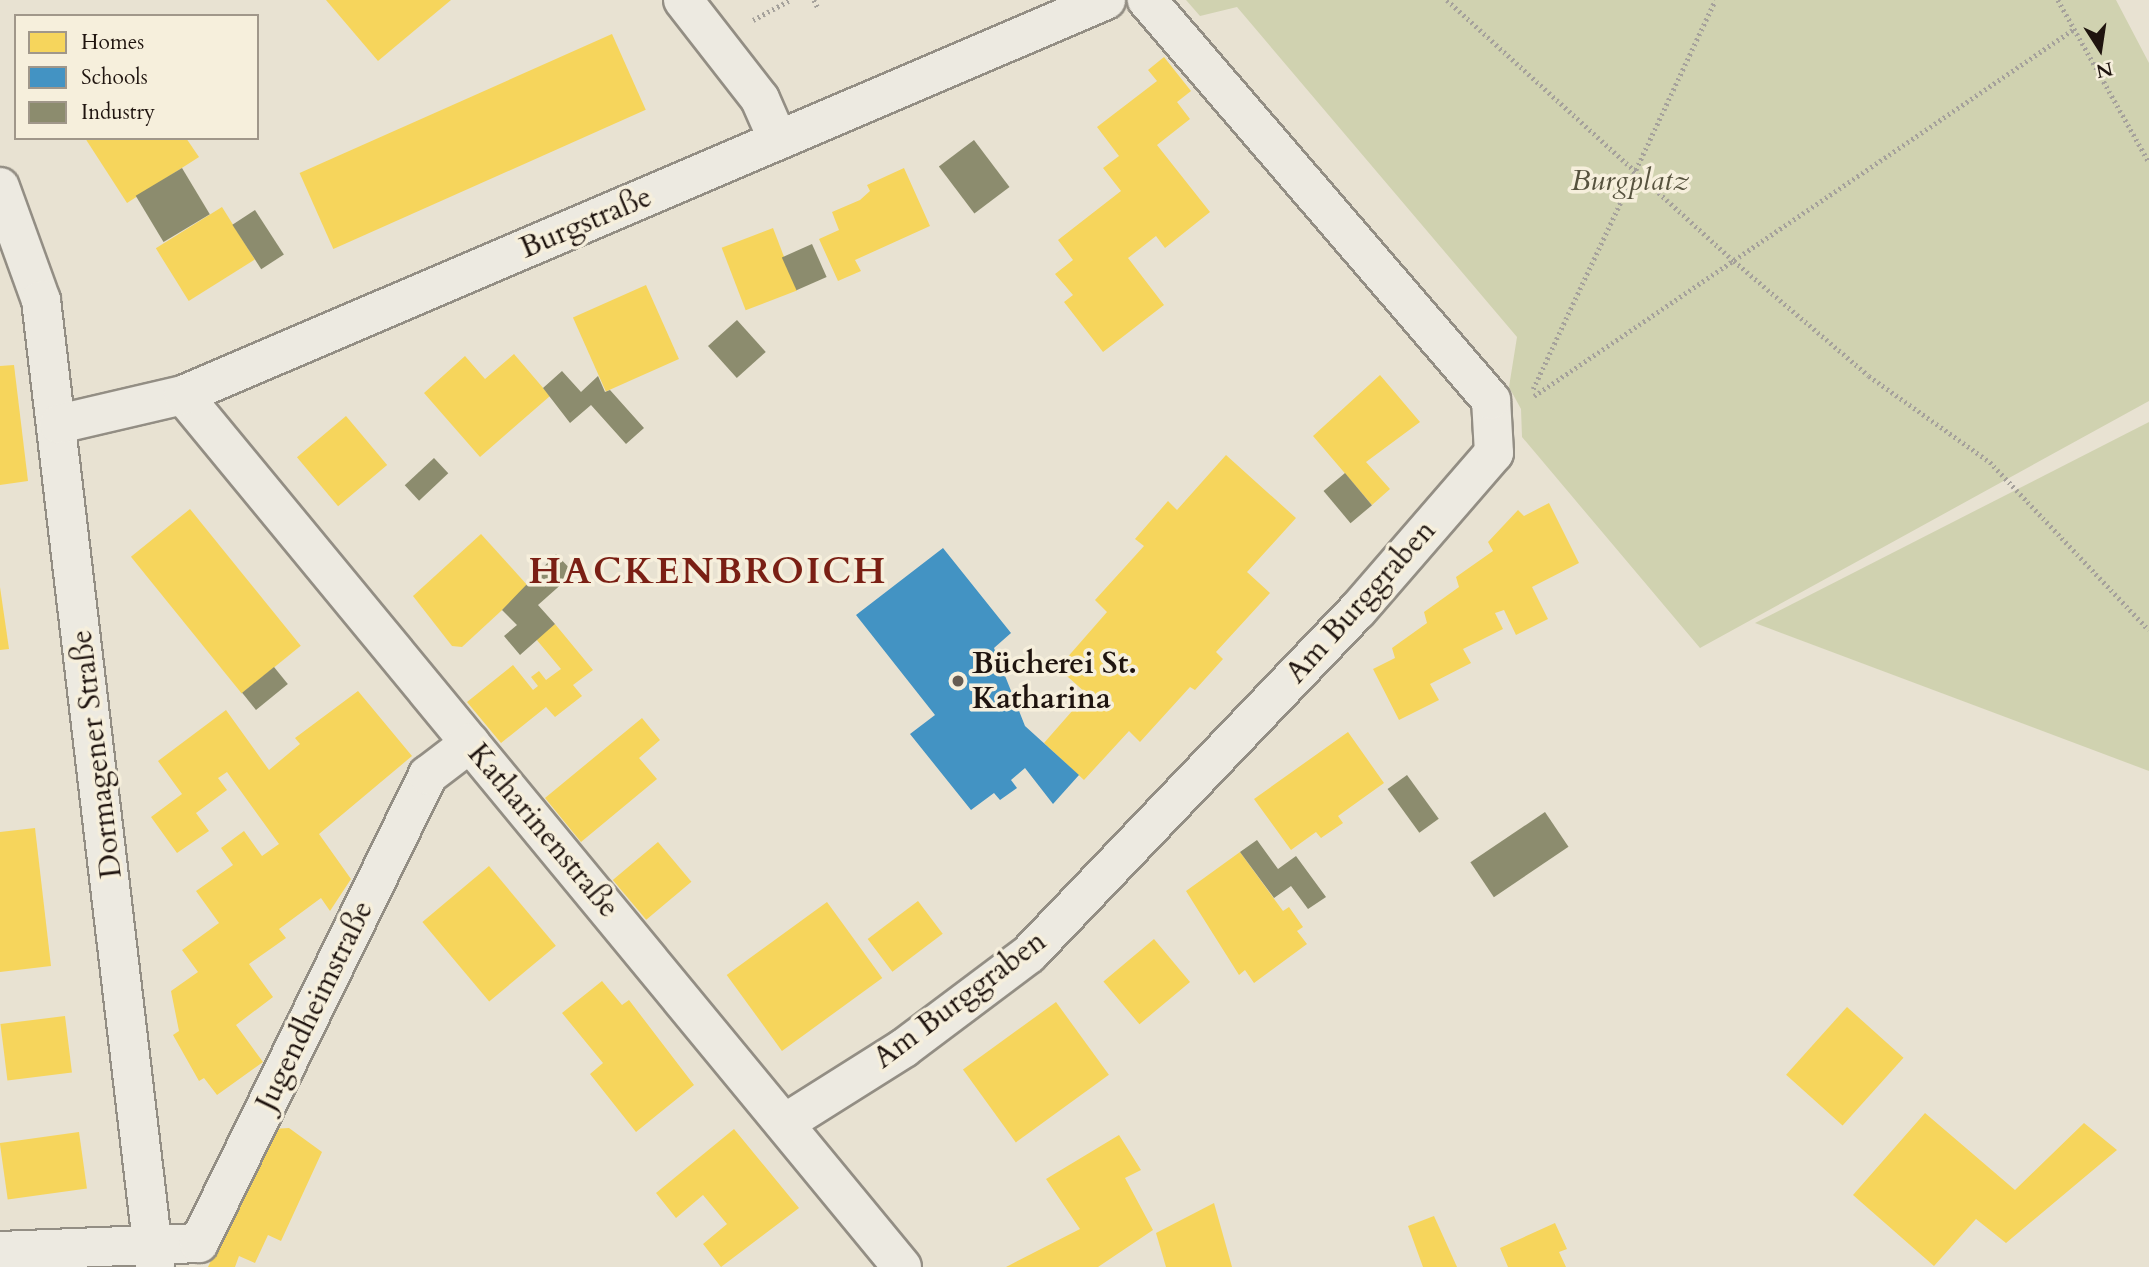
<!DOCTYPE html>
<html>
<head>
<meta charset="utf-8">
<style>
  body { margin:0 }
  #map { position:relative; width:2149px; height:1267px; overflow:hidden; background:#e8e2d2; font-family:Cardo,serif }
  div>[style] { position:absolute }
  .green>* { inset:0; background:#d0d2b0 }
  .homes>* { inset:0; background:#f6d55c; transform-origin:0 0 }
  .schools>* { inset:0; background:#4393c3 }
  .industry>* { inset:0; background:#8c8c6e; transform-origin:0 0 }
  .path>* { height:4.5px; margin-top:-2.25px; transform-origin:0; background:repeating-linear-gradient(90deg,#a5a19b 0 2px,transparent 0 5.5px) }
  .roads { filter:drop-shadow(2px 0 #938e84) drop-shadow(-2px 0 #938e84) drop-shadow(0 2px #938e84) drop-shadow(0 -2px #938e84) }
  .street>* { height:38px; margin:-19px; padding:0 19px; transform-origin:19px; border-radius:19px; background:#edeae1 }
  .dots>* { width:19px; height:19px; translate:-50% -50%; box-sizing:border-box; border:4px solid #f6efdc; border-radius:50% }
  span { translate:-50% -50%; white-space:nowrap; text-align:center; line-height:1.15; -webkit-text-stroke:7px #f6efdc; paint-order:stroke }
  .park-label { font-size:30px; color:#56523e; font-style:italic }
  .street-label { font-size:30px; color:#1f140f }
  .poi-label { font-size:30px; color:#1f140f; font-weight:700 }
  .left { translate:0 -50%; text-align:left }
  .district-label { font-size:37px; color:#7a1f14; font-weight:700; letter-spacing:2px }
  .legend { position:absolute; left:14px; top:14px; width:245px; height:126px; box-sizing:border-box; background:#f6efdc; border:2px solid #a0978a; margin:0; padding:9px 12px; list-style:none; font-size:21px; color:#1f140f }
  .legend li { display:flex; align-items:center; gap:14px; height:35px }
  .legend b { width:35px; border:2px solid #a0978a }
  .north { position:absolute; left:2065px; top:14px; width:70px; height:70px; -webkit-text-stroke:5px #f6efdc; paint-order:stroke; rotate:168deg; font-size:19px; font-weight:700; line-height:28px; text-align:center; color:#1f140f }
  .north::after { content:''; display:block; margin:auto; width:24px; height:32px; background:#1f140f; clip-path:polygon(50% 0,100% 100%,50% 72%,0 100%) }
</style>
</head>
<body>
<div id="map">
  <div class="green">
    <i style="clip-path:polygon(1186px 0,2116px 0,2149px 63px,2149px 401px,1700px 648px,1522px 437px,1521px 409px,1509px 387px,1517px 337px,1237px 7px,1200px 16px)"></i>
    <i style="clip-path:polygon(2149px 422px,2149px 771px,1755px 623px)"></i>
  </div>
  <div class="homes">
    <i style="clip-path:polygon(326px 0,451px 0,378px 61px)"></i>
    <i style="left:612px;top:34px;width:83px;height:342px;rotate:66deg"></i>
    <i style="clip-path:polygon(1164px 57px,1191px 91px,1177px 102px,1190px 119px,1157px 145px,1210px 212px,1165px 248px,1156px 236px,1128px 258px,1164px 305px,1103px 352px,1064px 302px,1073px 295px,1055px 274px,1073px 260px,1058px 240px,1121px 191px,1103px 168px,1119px 156px,1097px 127px,1157px 81px,1148px 70px)"></i>
    <i style="clip-path:polygon(85px 138px,186px 138px,199px 157px,127px 203px)"></i>
    <i style="clip-path:polygon(904px 168px,930px 226px,855px 260px,861px 271px,838px 281px,819px 239px,839px 230px,832px 212px,860px 200px,870px 191px,867px 185px)"></i>
    <i style="left:222px;top:207px;width:62px;height:78px;rotate:58deg"></i>
    <i style="left:773px;top:228px;width:67px;height:55px;rotate:69deg"></i>
    <i style="left:646px;top:285px;width:81px;height:80px;rotate:66deg"></i>
    <i style="clip-path:polygon(514px 354px,550px 396px,480px 457px,424px 393px,465px 356px,485px 379px)"></i>
    <i style="clip-path:polygon(14px 365px,28px 481px,0 485px,0 366px)"></i>
    <i style="clip-path:polygon(1380px 375px,1420px 422px,1366px 462px,1390px 489px,1372px 505px,1313px 436px)"></i>
    <i style="left:346px;top:416px;width:64px;height:64px;rotate:50deg"></i>
    <i style="clip-path:polygon(1226px 455px,1296px 518px,1247px 572px,1270px 593px,1216px 652px,1223px 659px,1195px 690px,1190px 687px,1140px 742px,1129px 731px,1084px 780px,1044px 743px,1087px 694px,1058px 668px,1107px 612px,1095px 600px,1144px 546px,1135px 539px,1168px 501px,1177px 510px)"></i>
    <i style="clip-path:polygon(1549px 503px,1579px 563px,1532px 587px,1548px 619px,1516px 635px,1504px 610px,1495px 613px,1503px 629px,1463px 649px,1471px 663px,1430px 684px,1439px 700px,1399px 720px,1373px 669px,1395px 658px,1392px 648px,1427px 623px,1424px 612px,1459px 587px,1456px 577px,1493px 551px,1488px 542px,1518px 510px,1524px 516px)"></i>
    <i style="left:190px;top:509px;width:176px;height:76px;rotate:51deg"></i>
    <i style="clip-path:polygon(481px 534px,528px 586px,462px 647px,452px 646px,413px 596px)"></i>
    <i style="clip-path:polygon(0 587px,9px 649px,0 650px)"></i>
    <i style="clip-path:polygon(555px 624px,593px 670px,573px 685px,582px 696px,555px 717px,546px 707px,501px 743px,467px 702px,513px 665px,533px 690px,538px 686px,531px 677px,539px 671px,546px 680px,561px 669px,536px 639px)"></i>
    <i style="clip-path:polygon(358px 691px,412px 756px,319px 834px,351px 879px,330px 911px,321px 898px,279px 929px,286px 938px,249px 964px,273px 997px,236px 1025px,263px 1062px,217px 1095px,204px 1078px,199px 1081px,173px 1035px,179px 1031px,171px 991px,198px 972px,182px 950px,219px 923px,196px 891px,233px 865px,221px 848px,244px 831px,262px 856px,279px 844px,227px 772px,218px 778px,227px 790px,196px 813px,209px 831px,177px 853px,151px 817px,182px 794px,158px 761px,226px 710px,269px 770px,300px 744px,295px 738px)"></i>
    <i style="clip-path:polygon(642px 718px,660px 740px,639px 758px,657px 779px,581px 842px,545px 798px)"></i>
    <i style="clip-path:polygon(1348px 732px,1384px 783px,1338px 816px,1343px 823px,1321px 838px,1316px 832px,1291px 850px,1254px 799px)"></i>
    <i style="clip-path:polygon(35px 828px,51px 966px,0 972px,0 832px)"></i>
    <i style="left:658px;top:842px;width:52px;height:59px;rotate:50deg"></i>
    <i style="clip-path:polygon(1240px 852px,1283px 911px,1289px 907px,1303px 927px,1297px 931px,1307px 944px,1254px 983px,1245px 970px,1239px 975px,1186px 891px)"></i>
    <i style="left:489px;top:866px;width:104px;height:87px;rotate:50deg"></i>
    <i style="left:918px;top:901px;width:41px;height:63px;rotate:53deg"></i>
    <i style="left:827px;top:902px;width:94px;height:124px;rotate:54deg"></i>
    <i style="left:1154px;top:939px;width:56px;height:66px;rotate:50deg"></i>
    <i style="clip-path:polygon(602px 981px,622px 1005px,629px 1000px,694px 1085px,636px 1132px,590px 1074px,603px 1063px,562px 1013px)"></i>
    <i style="left:1056px;top:1002px;width:90px;height:115px;rotate:54deg"></i>
    <i style="left:1847px;top:1007px;width:76px;height:91px;rotate:42deg"></i>
    <i style="left:65px;top:1016px;width:57px;height:65px;rotate:83deg"></i>
    <i style="clip-path:polygon(1925px 1113px,2015px 1190px,2084px 1123px,2117px 1150px,2006px 1243px,1976px 1219px,1934px 1266px,1853px 1195px)"></i>
    <i style="clip-path:polygon(289px 1128px,322px 1152px,281px 1241px,268px 1235px,255px 1263px,239px 1256px,235px 1267px,208px 1267px,272px 1129px)"></i>
    <i style="clip-path:polygon(734px 1129px,799px 1208px,721px 1267px,703px 1244px,727px 1224px,703px 1195px,676px 1218px,656px 1193px)"></i>
    <i style="left:79px;top:1132px;width:57px;height:80px;rotate:82deg"></i>
    <i style="clip-path:polygon(1119px 1135px,1141px 1170px,1125px 1178px,1153px 1230px,1098px 1267px,1006px 1267px,1080px 1229px,1046px 1179px)"></i>
    <i style="clip-path:polygon(1214px 1203px,1232px 1267px,1166px 1267px,1156px 1233px)"></i>
    <i style="clip-path:polygon(1434px 1216px,1457px 1267px,1423px 1267px,1408px 1226px)"></i>
    <i style="clip-path:polygon(1555px 1223px,1567px 1249px,1559px 1252px,1566px 1267px,1508px 1267px,1500px 1248px)"></i>
  </div>
  <div class="schools">
    <i style="clip-path:polygon(943px 548px,1011px 633px,994px 648px,1025px 726px,1079px 775px,1053px 804px,1025px 768px,1011px 780px,1017px 788px,1000px 800px,994px 793px,971px 810px,910px 734px,935px 715px,856px 615px)"></i>
  </div>
  <div class="industry">
    <i style="left:974px;top:140px;width:59px;height:44px;rotate:53deg"></i>
    <i style="left:182px;top:168px;width:54px;height:54px;rotate:59deg"></i>
    <i style="left:255px;top:210px;width:53px;height:27px;rotate:57deg"></i>
    <i style="left:812px;top:244px;width:36px;height:33px;rotate:66deg"></i>
    <i style="left:737px;top:320px;width:43px;height:39px;rotate:48deg"></i>
    <i style="clip-path:polygon(562px 371px,581px 392px,598px 376px,605px 392px,610px 390px,644px 428px,626px 444px,591px 405px,570px 423px,543px 388px)"></i>
    <i style="left:434px;top:458px;width:21px;height:40px;rotate:47deg"></i>
    <i style="left:1345px;top:473px;width:42px;height:28px;rotate:50deg"></i>
    <i style="clip-path:polygon(556px 554px,574px 573px,538px 605px,555px 624px,520px 655px,504px 636px,517px 625px,502px 610px)"></i>
    <i style="left:274px;top:667px;width:22px;height:41px;rotate:51deg"></i>
    <i style="left:1407px;top:775px;width:54px;height:24px;rotate:54deg"></i>
    <i style="left:1545px;top:812px;width:42px;height:90px;rotate:56deg"></i>
    <i style="clip-path:polygon(1257px 840px,1278px 869px,1296px 856px,1326px 897px,1308px 909px,1291px 886px,1274px 898px,1240px 852px)"></i>
  </div>
  <div class="path">
    <i style="left:814px;top:0;width:9px;rotate:63deg"></i>
    <i style="left:1447px;top:0;width:388px;rotate:42.3deg"></i>
    <i style="left:1734px;top:261px;width:177px;rotate:40.4deg"></i>
    <i style="left:1869px;top:376px;width:148px;rotate:35.4deg"></i>
    <i style="left:1990px;top:462px;width:231px;rotate:46.6deg"></i>
    <i style="left:2058px;top:0;width:186px;rotate:60.7deg"></i>
    <i style="left:753px;top:20px;width:42px;rotate:-28.4deg"></i>
    <i style="left:1533px;top:389px;width:429px;rotate:-64.9deg"></i>
    <i style="left:1534px;top:396px;width:653px;rotate:-34.2deg"></i>
  </div>
  <div class="roads">
    <div class="street">
      <i style="left:683px;top:0;width:125px;rotate:52.1deg"></i>
      <i style="left:760px;top:99px;width:45px;rotate:66.3deg"></i>
      <i style="left:0;top:187px;width:120px;rotate:70.1deg"></i>
      <i style="left:41px;top:300px;width:974px;rotate:83.28deg"></i>
      <i style="left:183px;top:395px;width:1130px;rotate:50.49deg"></i>
      <i style="left:59px;top:424px;width:127px;rotate:-13.2deg"></i>
      <i style="left:183px;top:395px;width:1004px;rotate:-23.17deg"></i>
      <i style="left:785px;top:1123px;width:141px;rotate:-32.2deg"></i>
      <i style="left:904px;top:1048px;width:156px;rotate:-36.9deg"></i>
      <i style="left:1029px;top:954px;width:475px;rotate:-46.3deg"></i>
      <i style="left:1357px;top:611px;width:209px;rotate:-49.1deg"></i>
      <i style="left:1494px;top:453px;width:53px;rotate:-93.2deg"></i>
      <i style="left:1491px;top:400px;width:528px;rotate:-130.7deg"></i>
      <i style="left:0;top:1251px;width:199px;rotate:-2.3deg"></i>
      <i style="left:199px;top:1243px;width:521px;rotate:-63.93deg"></i>
      <i style="left:428px;top:775px;width:53px;rotate:-37.3deg"></i>
    </div>
  </div>
  <div class="dots">
    <i style="left:958px;top:681px;background:#655c53"></i>
  </div>
  <div class="park-label">
    <span style="left:1630px;top:181px">Burgplatz</span>
  </div>
  <div class="street-label">
    <span style="left:586px;top:223px;rotate:-23deg">Burgstraße</span>
    <span style="left:1361px;top:602px;rotate:-48deg">Am Burggraben</span>
    <span style="left:97px;top:754px;rotate:-97deg">Dormagener Straße</span>
    <span style="left:543px;top:831px;rotate:50deg">Katharinenstraße</span>
    <span style="left:960px;top:1000px;rotate:-37deg">Am Burggraben</span>
    <span style="left:315px;top:1006px;rotate:-64deg">Jugendheimstraße</span>
  </div>
  <div class="poi-label">
    <span class="left" style="left:972px;top:681px">Bücherei St.<br>Katharina</span>
  </div>
  <div class="district-label">
    <span style="left:708px;top:571px">HACKENBROICH</span>
  </div>
  <ul class="legend">
  <li><b style="height:19px;background:#f6d55c"></b>Homes</li>
  <li><b style="height:19px;background:#4393c3"></b>Schools</li>
  <li><b style="height:19px;background:#8c8c6e"></b>Industry</li>
  </ul>
  <div class="north">N</div>
</div>
</body>
</html>
